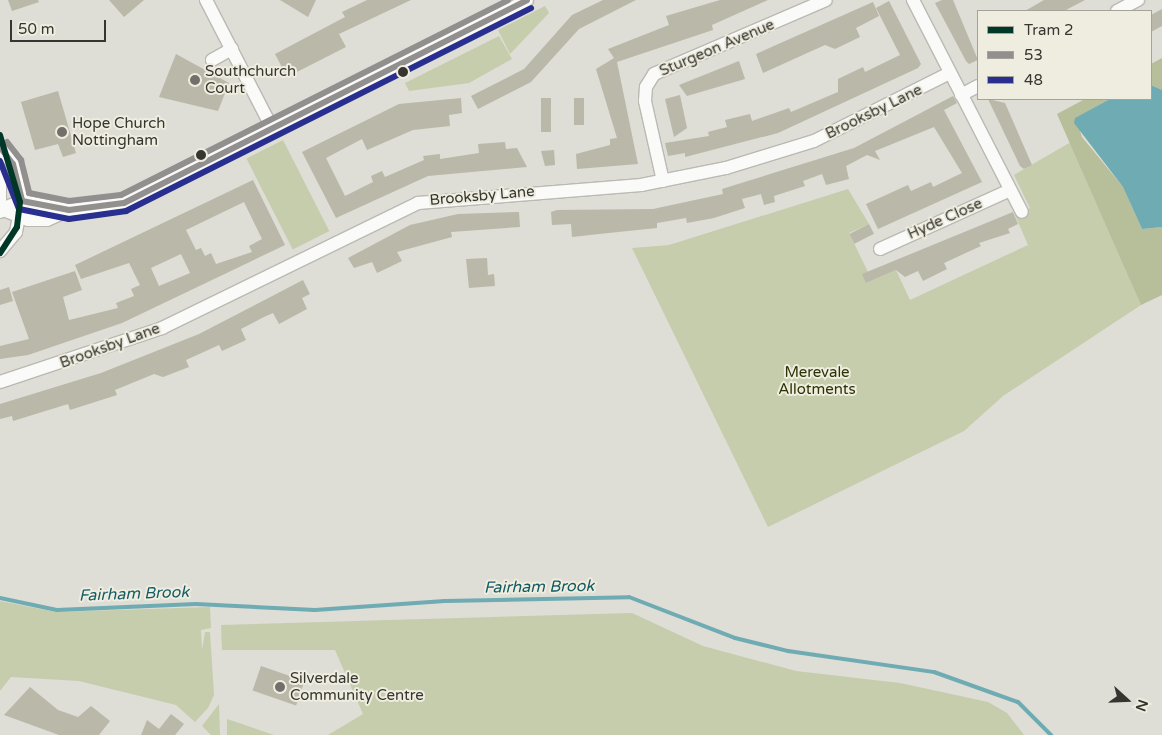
<!DOCTYPE html>
<html>
<head>
<meta charset="utf-8">
<style>
  body { margin:0 }
  #map { position:relative; width:1162px; height:735px; overflow:hidden; background:#deddd6; font-family:"Varela Round",sans-serif }
  div>[style] { position:absolute }
  .green>* { inset:0; background:#c6cdac; transform-origin:0 0 }
  .forest>* { inset:0; background:#b6be9a }
  .water>* { inset:0; background:#6fabb2 }
  .stream>* { height:4px; margin:-2px; padding:0 2px; transform-origin:2px; border-radius:2px; background:#6fabb2 }
  .building>* { inset:0; background:#bab8a8; transform-origin:0 0 }
  .roads { filter:drop-shadow(1px 0 #bab9b4) drop-shadow(-1px 0 #bab9b4) drop-shadow(0 1px #bab9b4) drop-shadow(0 -1px #bab9b4) }
  .minor>* { height:12px; margin:-6px; padding:0 6px; transform-origin:6px; border-radius:6px; background:#fafaf9 }
  .bus-1>* { height:6px; margin:-3px; padding:0 3px; transform-origin:3px; border-radius:3px; background:#92908f }
  .bus-2>* { height:6px; margin:-3px; padding:0 3px; transform-origin:3px; border-radius:3px; background:#282f8f }
  .bus-3>* { height:6px; margin:-3px; padding:0 3px; transform-origin:3px; border-radius:3px; background:#92908f }
  .tram-1>* { height:6px; margin:-3px; padding:0 3px; transform-origin:3px; border-radius:3px; background:#003828 }
  .dots>* { width:14px; height:14px; translate:-50% -50%; box-sizing:border-box; border:2px solid #efeddf; border-radius:50% }
  span { translate:-50% -50%; white-space:nowrap; text-align:center; line-height:1.15; -webkit-text-stroke:4px #efeddf; paint-order:stroke }
  .street-label { font-size:15px; color:#363530 }
  .poi-label { font-size:15px; color:#363530 }
  .left { translate:0 -50%; text-align:left }
  .park-label { font-size:15px; color:#2b3303 }
  .water-label { font-size:16px; color:#135b65; font-style:italic }
  .legend { position:absolute; left:977px; top:10px; width:175px; height:90px; box-sizing:border-box; background:#efeddf; border:1px solid #a5a399; margin:0; padding:6px 9px; list-style:none; font-size:15px; color:#363530 }
  .legend li { display:flex; align-items:center; gap:10px; height:25px }
  .legend b { width:25px; border:1px solid #a5a399 }
  .north { position:absolute; left:1102px; top:675px; width:50px; height:50px; -webkit-text-stroke:4px #efeddf; paint-order:stroke; rotate:110deg; font-size:14px; font-weight:700; line-height:20px; text-align:center; color:#363530 }
  .north::after { content:''; display:block; margin:auto; width:18px; height:22px; background:#363530; clip-path:polygon(50% 0,100% 100%,50% 72%,0 100%) }
  .scale { position:absolute; left:10px; top:20px; width:96px; height:22px; box-sizing:border-box; border:2px solid #363530; border-top:0; padding-left:6px; font-size:15px; line-height:18px; white-space:nowrap; color:#363530; -webkit-text-stroke:4px #efeddf; paint-order:stroke }
</style>
</head>
<body>
<div id="map">
  <div class="green">
    <i style="clip-path:polygon(545px 6px,549px 13px,510px 54px,498px 30px)"></i>
    <i style="clip-path:polygon(499px 36px,512px 59px,469px 83px,409px 91px,405px 83px)"></i>
    <i style="left:283px;top:140px;width:102px;height:41px;rotate:63deg"></i>
    <i style="clip-path:polygon(1071px 142px,1141px 305px,1003px 396px,964px 431px,768px 527px,632px 248px,669px 245px,848px 189px,869px 224px,849px 233px,868px 272px,866px 283px,896px 270px,910px 300px,1028px 245px,1015px 215px,1030px 208px,1014px 175px)"></i>
    <i style="clip-path:polygon(0 601px,56px 612px,210px 607px,211px 628px,201px 630px,202px 650px,205px 632px,210px 632px,214px 695px,208px 708px,195px 722px,176px 705px,79px 681px,11px 677px,0 691px)"></i>
    <i style="clip-path:polygon(632px 613px,703px 646px,796px 671px,900px 683px,988px 702px,1007px 713px,1024px 735px,328px 735px,363px 714px,335px 650px,222px 650px,221px 625px)"></i>
    <i style="clip-path:polygon(219px 704px,220px 735px,211px 735px,202px 726px)"></i>
    <i style="clip-path:polygon(227px 719px,274px 735px,227px 735px)"></i>
  </div>
  <div class="forest">
    <i style="clip-path:polygon(1162px 58px,1162px 90px,1151px 85px,1151px 64px)"></i>
    <i style="clip-path:polygon(1085px 99px,1110px 99px,1076px 118px,1082px 137px,1123px 187px,1142px 229px,1162px 227px,1162px 295px,1141px 305px,1057px 114px)"></i>
  </div>
  <div class="water">
    <i style="clip-path:polygon(1151px 85px,1162px 90px,1162px 227px,1142px 229px,1123px 187px,1074px 123px,1075px 118px,1110px 99px,1151px 99px)"></i>
  </div>
  <div class="stream">
    <i style="left:0;top:598px;width:58px;rotate:11.9deg"></i>
    <i style="left:57px;top:610px;width:139px;rotate:-2.5deg"></i>
    <i style="left:196px;top:604px;width:119px;rotate:2.9deg"></i>
    <i style="left:315px;top:610px;width:130px;rotate:-4deg"></i>
    <i style="left:445px;top:601px;width:184px;rotate:-1.2deg"></i>
    <i style="left:629px;top:597px;width:114px;rotate:21.1deg"></i>
    <i style="left:735px;top:638px;width:55px;rotate:13.8deg"></i>
    <i style="left:788px;top:651px;width:148px;rotate:8.2deg"></i>
    <i style="left:934px;top:672px;width:89px;rotate:19.7deg"></i>
    <i style="left:1018px;top:702px;width:47px;rotate:45deg"></i>
  </div>
  <div class="building">
    <i style="clip-path:polygon(8px 0,38px 0,39px 2px,12px 11px)"></i>
    <i style="clip-path:polygon(109px 0,144px 0,124px 17px)"></i>
    <i style="clip-path:polygon(280px 0,316px 0,308px 17px)"></i>
    <i style="clip-path:polygon(367px 0,411px 0,339px 34px,346px 47px,287px 77px,275px 54px,345px 17px,342px 12px)"></i>
    <i style="clip-path:polygon(603px 0,636px 0,579px 29px,531px 82px,478px 109px,471px 96px,524px 69px,572px 15px)"></i>
    <i style="clip-path:polygon(720px 0,768px 0,712px 25px,713px 30px,617px 62px,638px 164px,577px 169px,576px 154px,610px 145px,610px 139px,617px 138px,596px 69px,614px 58px,608px 49px,669px 25px,666px 16px)"></i>
    <i style="clip-path:polygon(942px 0,953px 0,978px 60px,969px 64px,966px 61px,935px 3px)"></i>
    <i style="clip-path:polygon(1044px 0,1085px 0,1064px 11px,1025px 11px)"></i>
    <i style="clip-path:polygon(889px 1px,921px 64px,918px 68px,778px 133px,685px 157px,685px 153px,668px 156px,665px 143px,709px 136px,708px 132px,727px 127px,725px 120px,750px 114px,752px 121px,789px 108px,791px 112px,838px 92px,838px 79px,863px 67px,865px 72px,900px 55px,876px 8px)"></i>
    <i style="clip-path:polygon(873px 2px,879px 16px,856px 28px,860px 37px,835px 49px,825px 45px,763px 73px,756px 54px)"></i>
    <i style="clip-path:polygon(1162px 9px,1162px 26px,1151px 32px,1151px 15px)"></i>
    <i style="clip-path:polygon(176px 54px,229px 83px,218px 111px,159px 97px)"></i>
    <i style="clip-path:polygon(739px 61px,745px 79px,687px 96px,679px 85px)"></i>
    <i style="clip-path:polygon(58px 91px,76px 153px,63px 157px,58px 144px,35px 150px,21px 102px)"></i>
    <i style="clip-path:polygon(680px 95px,687px 128px,674px 137px,665px 99px)"></i>
    <i style="clip-path:polygon(953px 96px,957px 103px,944px 110px,982px 182px,878px 229px,866px 204px,908px 185px,911px 191px,931px 182px,933px 187px,962px 173px,934px 127px,875px 151px,880px 160px,867px 155px,846px 166px,849px 179px,826px 185px,822px 174px,803px 181px,805px 186px,774px 196px,775px 202px,764px 205px,761px 194px,742px 199px,745px 208px,714px 218px,687px 223px,686px 218px,657px 223px,657px 228px,599px 234px,572px 237px,571px 224px,552px 225px,551px 212px,557px 210px,653px 209px,723px 194px,722px 189px,854px 148px)"></i>
    <i style="clip-path:polygon(461px 98px,462px 113px,449px 115px,450px 126px,413px 130px,367px 150px,362px 139px,326px 158px,345px 196px,373px 182px,371px 176px,382px 171px,385px 177px,424px 160px,423px 156px,440px 154px,440px 159px,479px 153px,478px 144px,505px 142px,506px 149px,517px 148px,527px 167px,428px 176px,336px 218px,302px 152px,399px 104px)"></i>
    <i style="left:541px;top:98px;width:10px;height:34px"></i>
    <i style="left:574px;top:98px;width:10px;height:27px"></i>
    <i style="clip-path:polygon(988px 99px,1005px 103px,1032px 165px,1024px 169px,1020px 166px)"></i>
    <i style="clip-path:polygon(554px 150px,555px 165px,545px 166px,541px 151px)"></i>
    <i style="clip-path:polygon(evenodd,253px 180px,285px 245px,122px 323px,28px 355px,0 359px,0 346px,29px 339px,12px 292px,75px 271px,82px 290px,63px 297px,69px 320px,118px 308px,116px 303px,134px 296px,131px 289px,140px 285px,129px 263px,81px 279px,75px 265px,253px 180px,244px 202px,262px 239px,249px 246px,252px 252px,216px 264px,211px 253px,205px 256px,201px 248px,196px 250px,186px 230px,244px 202px,253px 180px,181px 254px,190px 273px,159px 286px,151px 268px,181px 254px)"></i>
    <i style="clip-path:polygon(519px 212px,520px 227px,451px 232px,452px 237px,397px 252px,402px 261px,377px 273px,372px 262px,354px 268px,348px 258px,410px 225px,458px 214px)"></i>
    <i style="clip-path:polygon(1013px 212px,1018px 224px,1008px 229px,1010px 233px,979px 243px,981px 246px,944px 263px,947px 269px,923px 281px,918px 271px,905px 277px,896px 270px,866px 283px,862px 274px)"></i>
    <i style="left:869px;top:224px;width:11px;height:22px;rotate:63deg"></i>
    <i style="clip-path:polygon(487px 258px,488px 275px,494px 274px,495px 286px,469px 288px,466px 259px)"></i>
    <i style="clip-path:polygon(303px 280px,310px 294px,302px 298px,307px 309px,279px 324px,273px 313px,264px 317px,241px 329px,246px 340px,222px 351px,219px 345px,186px 360px,189px 367px,163px 377px,154px 374px,115px 390px,117px 395px,70px 410px,68px 404px,13px 421px,12px 416px,0 419px,0 404px,101px 373px,199px 334px)"></i>
    <i style="clip-path:polygon(9px 287px,13px 301px,0 305px,0 290px)"></i>
    <i style="left:261px;top:666px;width:46px;height:26px;rotate:19deg"></i>
    <i style="clip-path:polygon(30px 687px,58px 710px,78px 717px,91px 706px,110px 721px,99px 735px,59px 735px,4px 715px)"></i>
    <i style="clip-path:polygon(171px 714px,184px 724px,175px 735px,141px 735px,147px 720px,159px 729px)"></i>
  </div>
  <div class="roads">
    <div class="minor">
      <i style="left:206px;top:0;width:146px;rotate:62.7deg"></i>
      <i style="left:913px;top:0;width:238px;rotate:62.8deg"></i>
      <i style="left:1117px;top:11px;width:24px;rotate:-28deg"></i>
      <i style="left:212px;top:60px;width:23px;rotate:-29deg"></i>
      <i style="left:961px;top:95px;width:19px;rotate:-28deg"></i>
      <i style="left:0;top:147px;width:21px;rotate:53deg"></i>
      <i style="left:13px;top:164px;width:38px;rotate:76deg"></i>
      <i style="left:22px;top:201px;width:32px;rotate:101deg"></i>
      <i style="left:16px;top:232px;width:25px;rotate:130deg"></i>
      <i style="left:0;top:174px;width:38px;rotate:90deg"></i>
      <i style="left:663px;top:181px;width:82px;rotate:-102.7deg"></i>
      <i style="left:645px;top:101px;width:14px;rotate:-86deg"></i>
      <i style="left:646px;top:87px;width:15px;rotate:-58deg"></i>
      <i style="left:654px;top:74px;width:187px;rotate:-23.3deg"></i>
      <i style="left:1px;top:209px;width:22px;rotate:-21deg"></i>
      <i style="left:22px;top:201px;width:48px;rotate:10.8deg"></i>
      <i style="left:69px;top:210px;width:55px;rotate:-7.3deg"></i>
      <i style="left:124px;top:203px;width:451px;rotate:-26.7deg"></i>
      <i style="left:1px;top:209px;width:29px;rotate:22deg"></i>
      <i style="left:28px;top:220px;width:19px"></i>
      <i style="left:47px;top:220px;width:24px;rotate:-24deg"></i>
      <i style="left:880px;top:249px;width:143px;rotate:-24.4deg"></i>
      <i style="left:0;top:382px;width:171px;rotate:-18.4deg"></i>
      <i style="left:162px;top:328px;width:285px;rotate:-26deg"></i>
      <i style="left:418px;top:203px;width:224px;rotate:-4.6deg"></i>
      <i style="left:641px;top:185px;width:87px;rotate:-11.3deg"></i>
      <i style="left:726px;top:168px;width:92px;rotate:-17.1deg"></i>
      <i style="left:814px;top:141px;width:152px;rotate:-26.6deg"></i>
    </div>
  </div>
  <div class="bus-1">
    <i style="left:0;top:147px;width:21px;rotate:53deg"></i>
    <i style="left:13px;top:164px;width:38px;rotate:76deg"></i>
    <i style="left:22px;top:201px;width:48px;rotate:10.8deg"></i>
    <i style="left:69px;top:210px;width:55px;rotate:-7.3deg"></i>
    <i style="left:124px;top:203px;width:451px;rotate:-26.7deg"></i>
  </div>
  <div class="bus-2">
    <i style="left:0;top:161px;width:52px;rotate:68.4deg"></i>
    <i style="left:19px;top:209px;width:51px;rotate:11.3deg"></i>
    <i style="left:69px;top:219px;width:58px;rotate:-8deg"></i>
    <i style="left:126px;top:211px;width:453px;rotate:-26.6deg"></i>
  </div>
  <div class="bus-3">
    <i style="left:7px;top:142px;width:23px;rotate:52deg"></i>
    <i style="left:21px;top:160px;width:34px;rotate:76deg"></i>
    <i style="left:29px;top:193px;width:41px;rotate:11.3deg"></i>
    <i style="left:69px;top:201px;width:52px;rotate:-6.6deg"></i>
    <i style="left:121px;top:195px;width:433px;rotate:-26.7deg"></i>
  </div>
  <div class="tram-1">
    <i style="left:0;top:135px;width:70px;rotate:73.4deg"></i>
    <i style="left:20px;top:202px;width:25px;rotate:97deg"></i>
    <i style="left:17px;top:227px;width:31px;rotate:123deg"></i>
  </div>
  <div class="dots">
    <i style="left:403px;top:72px;background:#363530"></i>
    <i style="left:195px;top:80px;background:#71706a"></i>
    <i style="left:62px;top:132px;background:#71706a"></i>
    <i style="left:201px;top:155px;background:#363530"></i>
    <i style="left:280px;top:687px;background:#71706a"></i>
  </div>
  <div class="street-label">
    <span style="left:717px;top:48px;rotate:-23deg">Sturgeon Avenue</span>
    <span style="left:874px;top:112px;rotate:-26deg">Brooksby Lane</span>
    <span style="left:482px;top:196px;rotate:-5deg">Brooksby Lane</span>
    <span style="left:945px;top:219px;rotate:-24deg">Hyde Close</span>
    <span style="left:110px;top:346px;rotate:-20deg">Brooksby Lane</span>
  </div>
  <div class="poi-label">
    <span class="left" style="left:205px;top:80px">Southchurch<br>Court</span>
    <span class="left" style="left:72px;top:132px">Hope Church<br>Nottingham</span>
    <span class="left" style="left:290px;top:687px">Silverdale<br>Community Centre</span>
  </div>
  <div class="park-label">
    <span style="left:817px;top:381px">Merevale<br>Allotments</span>
  </div>
  <div class="water-label">
    <span style="left:539px;top:587px;rotate:-1deg">Fairham Brook</span>
    <span style="left:134px;top:594px;rotate:-2deg">Fairham Brook</span>
  </div>
  <ul class="legend">
  <li><b style="height:6px;background:#003828"></b>Tram 2</li>
  <li><b style="height:6px;background:#92908f"></b>53</li>
  <li><b style="height:6px;background:#282f8f"></b>48</li>
  </ul>
  <div class="north">N</div>
  <div class="scale">50 m</div>
</div>
</body>
</html>
